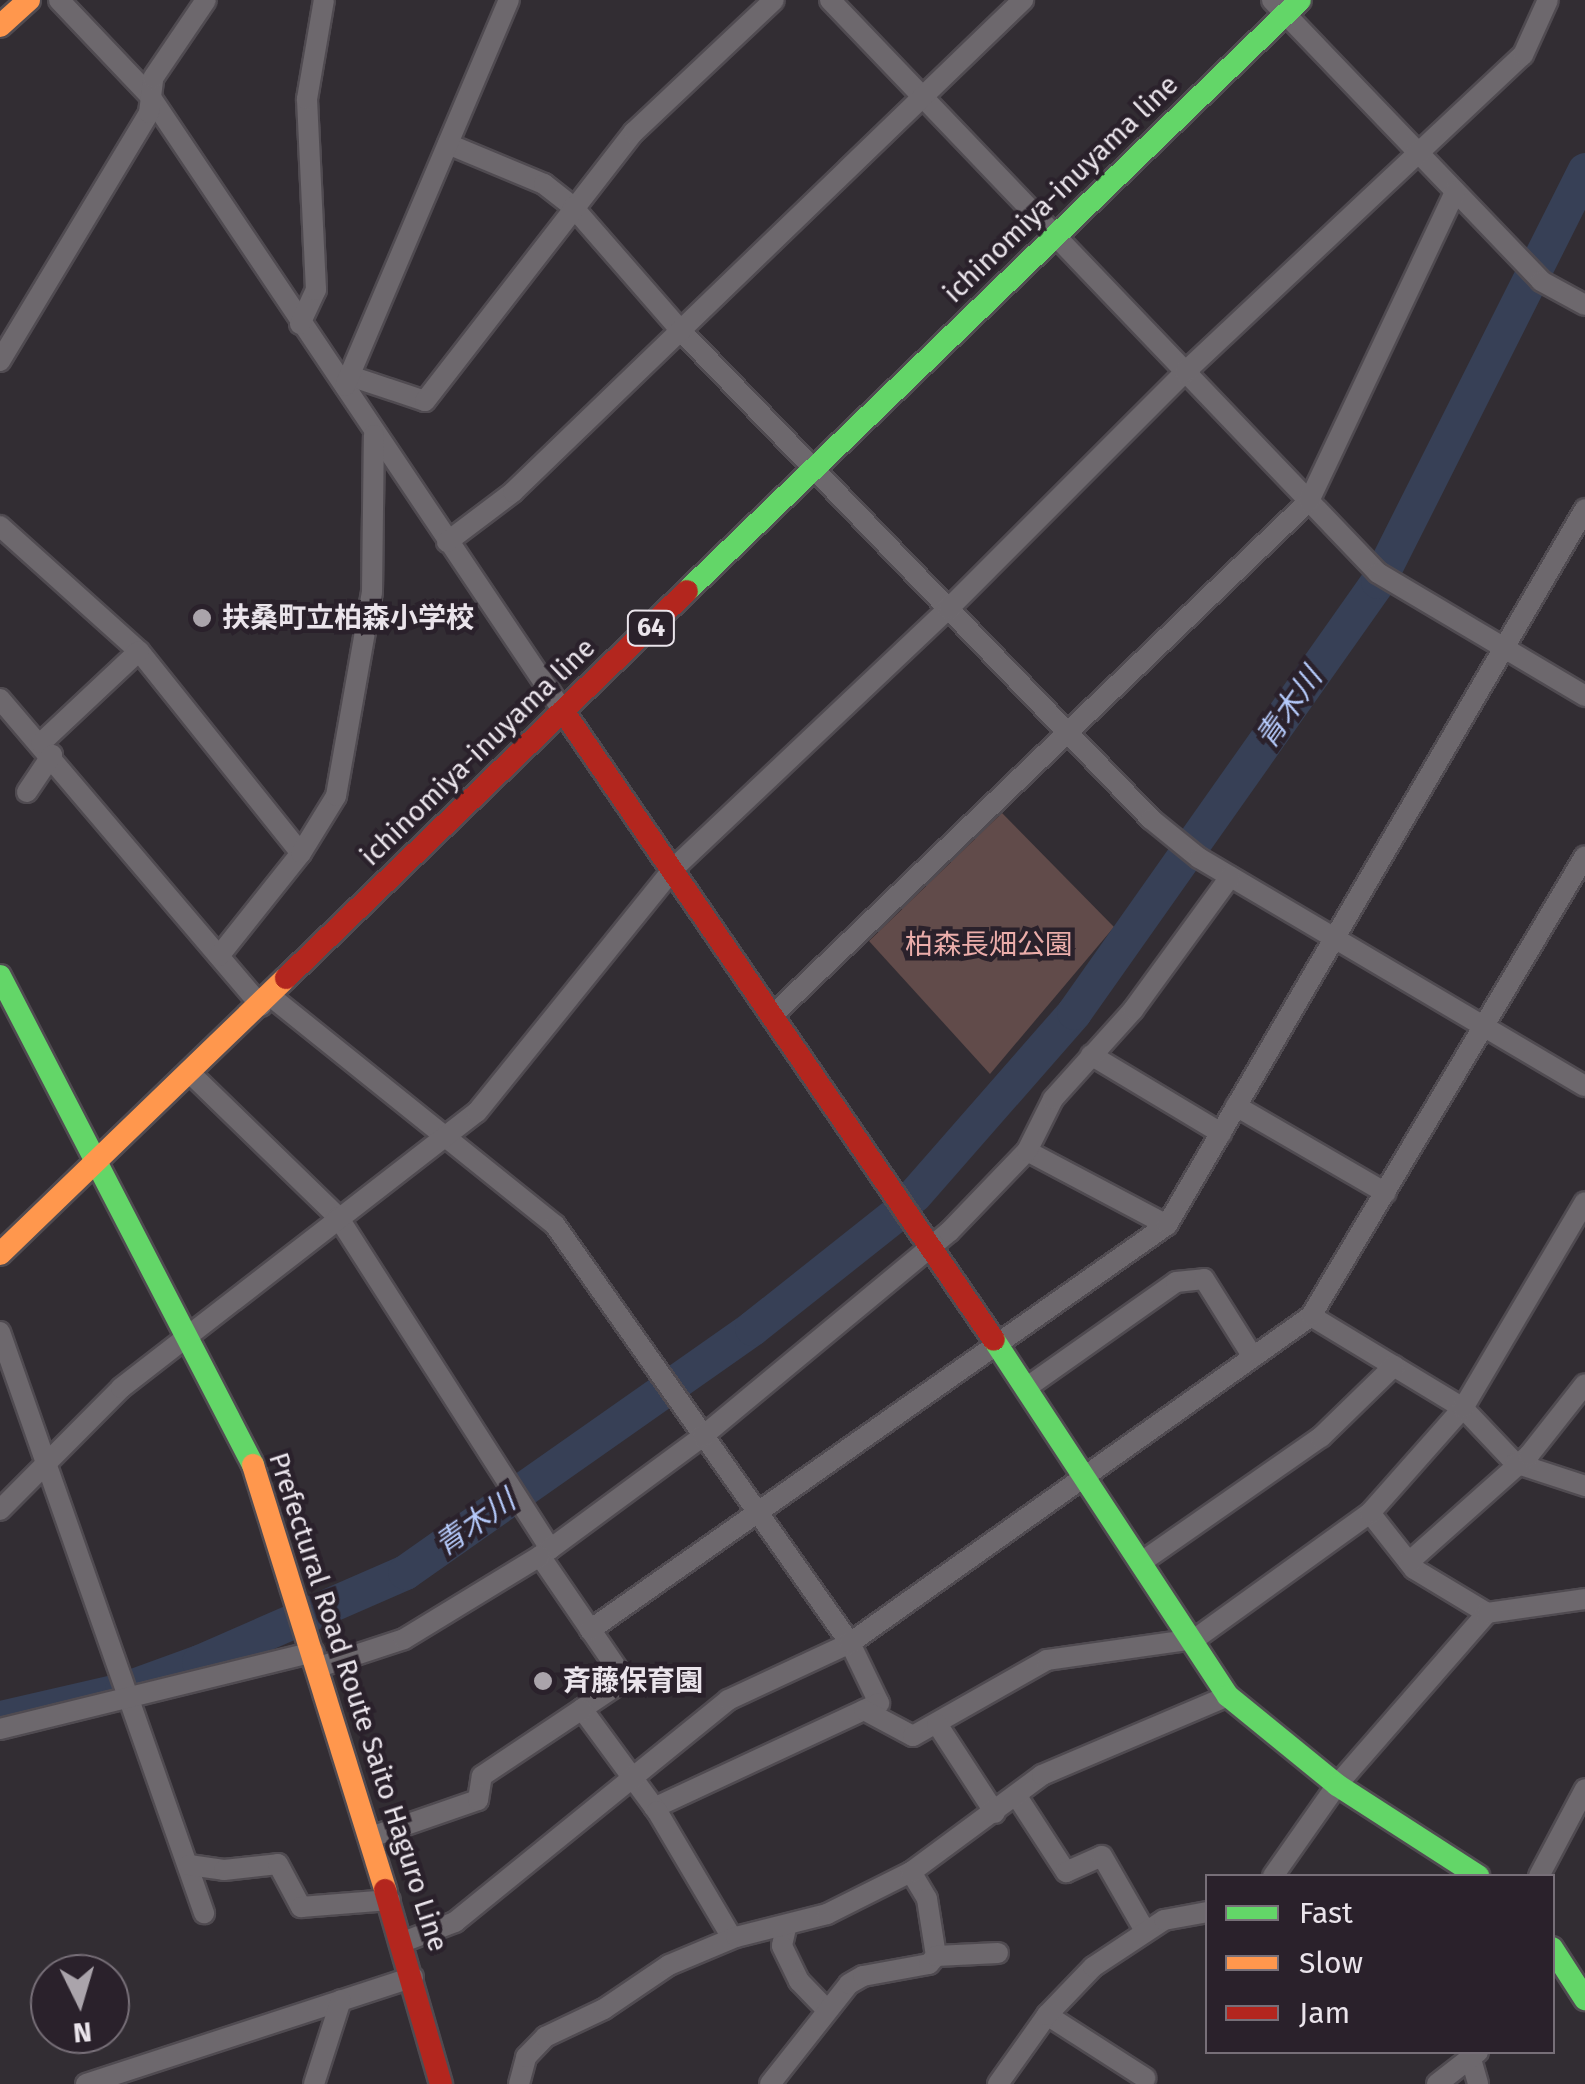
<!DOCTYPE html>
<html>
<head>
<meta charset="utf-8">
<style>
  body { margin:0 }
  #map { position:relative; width:1585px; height:2084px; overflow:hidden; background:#322d33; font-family:"Fira Sans","Noto Sans JP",sans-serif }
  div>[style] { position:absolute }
  .green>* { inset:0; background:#614b4a }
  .river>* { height:35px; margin:-17.5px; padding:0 17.5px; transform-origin:17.5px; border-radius:17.5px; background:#374056 }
  .roads { filter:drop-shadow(2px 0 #504b51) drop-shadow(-2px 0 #504b51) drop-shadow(0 2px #504b51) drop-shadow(0 -2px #504b51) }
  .street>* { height:20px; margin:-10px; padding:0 10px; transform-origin:10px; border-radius:10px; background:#6d686d }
  .fast>* { height:22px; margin:-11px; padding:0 11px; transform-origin:11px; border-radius:11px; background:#63d668 }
  .slow>* { height:22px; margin:-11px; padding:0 11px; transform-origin:11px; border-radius:11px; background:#ff974d }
  .jam>* { height:22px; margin:-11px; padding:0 11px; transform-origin:11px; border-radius:11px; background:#b3261e }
  .dots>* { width:28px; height:28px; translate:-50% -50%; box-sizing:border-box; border:5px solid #2a212b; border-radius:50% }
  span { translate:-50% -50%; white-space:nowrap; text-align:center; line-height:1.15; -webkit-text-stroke:9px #2a212b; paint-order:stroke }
  .shield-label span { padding:2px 8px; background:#2a212b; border:2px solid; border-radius:8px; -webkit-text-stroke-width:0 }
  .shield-label { font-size:25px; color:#eae4eb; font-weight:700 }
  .street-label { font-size:28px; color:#eae4eb }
  .poi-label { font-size:28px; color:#eae4eb; font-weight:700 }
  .left { translate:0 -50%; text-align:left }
  .park-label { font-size:28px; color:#ebadaa }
  .water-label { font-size:30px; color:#b5cafb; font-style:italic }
  .legend { position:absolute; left:1205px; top:1874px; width:350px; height:180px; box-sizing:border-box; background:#2a212b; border:2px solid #776f78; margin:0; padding:12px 18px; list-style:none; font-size:30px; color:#eae4eb }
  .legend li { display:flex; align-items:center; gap:20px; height:50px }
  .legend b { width:50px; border:2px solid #776f78 }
  .north { position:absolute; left:30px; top:1954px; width:100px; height:100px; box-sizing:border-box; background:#2a212b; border:2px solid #776f78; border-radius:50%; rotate:175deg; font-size:28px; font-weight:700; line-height:40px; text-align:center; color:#eae4eb }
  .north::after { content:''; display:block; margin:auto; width:35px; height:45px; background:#aaa4ab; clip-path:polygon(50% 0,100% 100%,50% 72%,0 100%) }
</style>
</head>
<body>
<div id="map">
  <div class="green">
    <i style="clip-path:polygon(1002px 813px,1114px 927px,990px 1074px,869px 941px)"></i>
  </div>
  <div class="river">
    <i style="left:914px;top:1195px;width:243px;rotate:-48.8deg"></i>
    <i style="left:1074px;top:1012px;width:527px;rotate:-54.8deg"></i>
    <i style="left:1378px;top:581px;width:460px;rotate:-63.3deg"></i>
    <i style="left:0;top:1718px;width:125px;rotate:-12.9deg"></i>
    <i style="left:122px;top:1690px;width:82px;rotate:-20deg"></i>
    <i style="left:199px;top:1662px;width:225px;rotate:-23.6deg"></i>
    <i style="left:405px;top:1572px;width:424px;rotate:-35.1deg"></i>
    <i style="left:752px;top:1328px;width:179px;rotate:-38.4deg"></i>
  </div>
  <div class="roads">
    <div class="street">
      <i style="left:59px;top:0;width:132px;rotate:46.5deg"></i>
      <i style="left:150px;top:96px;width:741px;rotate:56.12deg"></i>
      <i style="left:830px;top:0;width:793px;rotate:46.28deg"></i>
      <i style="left:1378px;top:573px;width:241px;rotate:30.7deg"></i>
      <i style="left:1272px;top:0;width:389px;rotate:46.2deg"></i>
      <i style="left:1541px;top:281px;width:50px;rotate:28.6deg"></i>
      <i style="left:448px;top:144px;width:104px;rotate:22.6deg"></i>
      <i style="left:544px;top:184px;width:37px;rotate:38deg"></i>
      <i style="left:573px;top:207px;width:164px;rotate:48.9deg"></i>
      <i style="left:681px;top:331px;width:678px;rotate:46.08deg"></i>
      <i style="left:1151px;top:819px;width:62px;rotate:39.1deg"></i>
      <i style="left:1199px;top:858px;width:448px;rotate:30.6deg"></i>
      <i style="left:300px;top:324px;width:38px;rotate:-65deg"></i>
      <i style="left:316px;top:290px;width:191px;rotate:-92.7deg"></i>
      <i style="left:307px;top:99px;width:100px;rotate:-80.3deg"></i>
      <i style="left:0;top:361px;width:289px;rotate:-59deg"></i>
      <i style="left:149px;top:113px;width:35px;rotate:-83deg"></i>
      <i style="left:153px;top:78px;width:94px;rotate:-55.8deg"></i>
      <i style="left:350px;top:376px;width:79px;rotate:18.4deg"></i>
      <i style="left:425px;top:401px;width:341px;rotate:-52.2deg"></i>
      <i style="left:634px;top:132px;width:192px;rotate:-43.3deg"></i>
      <i style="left:345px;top:386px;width:419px;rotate:-67deg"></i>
      <i style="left:0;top:526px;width:187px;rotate:42deg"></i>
      <i style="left:139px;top:651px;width:259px;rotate:51.3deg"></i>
      <i style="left:447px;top:542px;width:83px;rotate:-37.1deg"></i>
      <i style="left:513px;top:492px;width:709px;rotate:-43.97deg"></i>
      <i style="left:0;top:699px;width:403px;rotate:49.6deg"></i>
      <i style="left:41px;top:743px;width:134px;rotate:-43.2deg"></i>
      <i style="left:27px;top:792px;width:45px;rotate:-56deg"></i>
      <i style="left:219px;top:956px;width:132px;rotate:-51.5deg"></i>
      <i style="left:301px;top:853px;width:67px;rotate:-58.4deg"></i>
      <i style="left:336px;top:796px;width:207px;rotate:-80deg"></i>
      <i style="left:372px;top:592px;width:157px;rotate:-89.3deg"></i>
      <i style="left:269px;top:995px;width:367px;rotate:38.8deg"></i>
      <i style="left:555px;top:1225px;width:512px;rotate:54.79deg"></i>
      <i style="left:850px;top:1643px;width:67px;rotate:64.2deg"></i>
      <i style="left:879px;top:1703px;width:248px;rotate:155deg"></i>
      <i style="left:774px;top:1014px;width:741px;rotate:-43.8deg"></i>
      <i style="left:1309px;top:501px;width:342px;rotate:-64.7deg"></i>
      <i style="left:1091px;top:1055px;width:152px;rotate:31deg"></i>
      <i style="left:189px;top:1072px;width:208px;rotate:44.2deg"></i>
      <i style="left:338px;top:1217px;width:394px;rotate:57.4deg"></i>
      <i style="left:550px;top:1549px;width:12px;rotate:145deg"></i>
      <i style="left:540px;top:1556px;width:150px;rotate:55.6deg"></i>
      <i style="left:625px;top:1680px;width:52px;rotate:146deg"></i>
      <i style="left:582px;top:1709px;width:127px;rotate:53.7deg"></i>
      <i style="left:657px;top:1811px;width:147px;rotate:59.4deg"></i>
      <i style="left:1236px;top:1106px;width:173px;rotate:30.1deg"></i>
      <i style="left:1027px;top:1151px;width:158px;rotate:27.9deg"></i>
      <i style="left:1311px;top:1316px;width:178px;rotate:31.2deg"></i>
      <i style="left:1463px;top:1408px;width:76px;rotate:46.6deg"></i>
      <i style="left:1515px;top:1463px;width:74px;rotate:18.2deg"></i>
      <i style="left:0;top:1332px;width:616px;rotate:70.65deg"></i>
      <i style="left:1026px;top:1388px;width:184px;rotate:-35.2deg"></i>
      <i style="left:1176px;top:1282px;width:28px;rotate:-6deg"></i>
      <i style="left:1204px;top:1279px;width:92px;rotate:57.9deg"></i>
      <i style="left:0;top:1510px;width:172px;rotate:-45.2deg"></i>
      <i style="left:121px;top:1388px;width:450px;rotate:-37.8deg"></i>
      <i style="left:477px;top:1112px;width:311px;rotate:-51.1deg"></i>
      <i style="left:672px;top:870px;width:381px;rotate:-43.4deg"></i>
      <i style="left:949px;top:608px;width:334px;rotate:-45deg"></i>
      <i style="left:1185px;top:372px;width:463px;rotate:-43.2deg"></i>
      <i style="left:1523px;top:55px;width:60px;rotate:-65.6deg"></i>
      <i style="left:1370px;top:1513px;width:71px;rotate:51.8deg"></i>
      <i style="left:1414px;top:1569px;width:85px;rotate:31.1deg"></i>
      <i style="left:550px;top:1549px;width:190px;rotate:-36.4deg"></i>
      <i style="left:703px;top:1436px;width:320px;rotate:-39.7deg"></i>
      <i style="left:949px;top:1232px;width:112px;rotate:-46.1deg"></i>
      <i style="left:1027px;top:1151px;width:58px;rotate:-63.4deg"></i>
      <i style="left:1053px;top:1099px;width:120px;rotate:-48deg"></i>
      <i style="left:1133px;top:1010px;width:165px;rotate:-53.9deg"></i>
      <i style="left:1143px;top:1561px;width:217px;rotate:-34.9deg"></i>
      <i style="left:1321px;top:1437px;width:102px;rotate:-44.2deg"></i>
      <i style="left:1409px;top:1562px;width:161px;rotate:-41.7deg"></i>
      <i style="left:1529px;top:1455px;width:90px;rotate:-51.7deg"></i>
      <i style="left:590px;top:1630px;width:705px;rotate:-35.07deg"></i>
      <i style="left:1167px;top:1225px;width:829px;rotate:-59.72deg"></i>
      <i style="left:319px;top:1667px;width:89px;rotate:-18.2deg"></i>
      <i style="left:404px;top:1639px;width:159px;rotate:-31.4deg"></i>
      <i style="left:864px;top:1710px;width:55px;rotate:28deg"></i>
      <i style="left:913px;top:1736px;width:154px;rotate:-29.6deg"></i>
      <i style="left:1047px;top:1660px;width:149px;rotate:-8.1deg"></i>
      <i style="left:1195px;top:1639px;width:216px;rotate:-35.8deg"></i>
      <i style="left:1370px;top:1513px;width:140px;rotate:-48.5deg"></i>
      <i style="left:1463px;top:1408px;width:239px;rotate:-59.4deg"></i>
      <i style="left:937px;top:1724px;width:106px;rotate:56.9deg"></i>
      <i style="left:0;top:1729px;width:323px;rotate:-13.8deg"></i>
      <i style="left:1016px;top:1795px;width:92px;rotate:57deg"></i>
      <i style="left:1066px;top:1872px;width:39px;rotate:-24deg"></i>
      <i style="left:1102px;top:1856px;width:84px;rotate:60.1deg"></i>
      <i style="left:371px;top:1837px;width:113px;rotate:-19.1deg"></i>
      <i style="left:478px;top:1800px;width:24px;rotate:-81deg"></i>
      <i style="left:482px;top:1776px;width:120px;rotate:-33.8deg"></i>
      <i style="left:189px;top:1865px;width:35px;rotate:8deg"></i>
      <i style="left:224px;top:1870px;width:54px;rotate:-6.3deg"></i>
      <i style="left:278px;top:1864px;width:49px;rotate:61.9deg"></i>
      <i style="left:301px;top:1907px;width:89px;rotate:-4.5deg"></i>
      <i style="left:911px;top:1872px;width:31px;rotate:59deg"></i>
      <i style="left:927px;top:1899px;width:58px;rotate:81deg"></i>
      <i style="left:1273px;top:1876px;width:111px;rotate:-54.9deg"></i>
      <i style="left:1337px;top:1785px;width:228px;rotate:-48.9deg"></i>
      <i style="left:1487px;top:1613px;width:99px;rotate:-8.1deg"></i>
      <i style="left:1539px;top:1876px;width:98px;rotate:-62.1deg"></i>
      <i style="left:786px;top:1928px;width:18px;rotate:103deg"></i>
      <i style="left:782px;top:1946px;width:39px;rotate:64deg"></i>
      <i style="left:799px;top:1981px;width:40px;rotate:46deg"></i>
      <i style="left:403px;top:1942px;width:56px;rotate:-21deg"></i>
      <i style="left:455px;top:1922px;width:352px;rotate:-39.1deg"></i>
      <i style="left:728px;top:1700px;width:135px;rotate:-25deg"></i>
      <i style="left:850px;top:1643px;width:565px;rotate:-35.35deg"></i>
      <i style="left:1311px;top:1316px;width:535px;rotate:-59.22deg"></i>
      <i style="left:1047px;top:2015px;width:117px;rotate:32.7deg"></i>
      <i style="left:1471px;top:2059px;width:26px;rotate:74deg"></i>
      <i style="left:86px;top:2084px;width:344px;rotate:-18.1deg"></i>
      <i style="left:314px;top:2084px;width:88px;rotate:-72.2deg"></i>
      <i style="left:519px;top:2084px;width:28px;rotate:-75deg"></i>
      <i style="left:526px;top:2057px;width:28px;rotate:-46deg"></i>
      <i style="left:545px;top:2037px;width:65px;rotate:-25.4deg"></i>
      <i style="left:604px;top:2009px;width:78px;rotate:-34.1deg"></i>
      <i style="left:669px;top:1965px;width:73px;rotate:-22.7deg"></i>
      <i style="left:736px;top:1937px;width:94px;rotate:-14.2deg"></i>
      <i style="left:827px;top:1914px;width:94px;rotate:-26.6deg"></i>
      <i style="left:911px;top:1872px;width:163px;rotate:-36.5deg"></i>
      <i style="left:1042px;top:1775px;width:202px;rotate:-23deg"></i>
      <i style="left:770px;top:2084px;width:127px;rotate:-51.7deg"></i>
      <i style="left:849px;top:1984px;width:16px;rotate:-30deg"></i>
      <i style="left:863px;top:1976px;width:67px;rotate:-10.3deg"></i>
      <i style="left:929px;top:1964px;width:11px;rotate:-49deg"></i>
      <i style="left:936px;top:1956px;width:62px;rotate:-2.8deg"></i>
      <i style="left:998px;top:2084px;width:85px;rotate:-54.6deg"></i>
      <i style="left:1047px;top:2015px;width:66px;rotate:-46.2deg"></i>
      <i style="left:1093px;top:1967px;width:85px;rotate:-33.5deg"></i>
      <i style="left:1164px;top:1920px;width:45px;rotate:-10.3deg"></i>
      <i style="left:1437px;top:2084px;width:52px;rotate:-38deg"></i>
    </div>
    <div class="fast">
      <i style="left:687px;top:591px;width:851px;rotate:-43.95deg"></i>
      <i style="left:0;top:976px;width:551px;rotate:62.64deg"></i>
      <i style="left:994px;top:1340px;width:426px;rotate:56.7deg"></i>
      <i style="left:1228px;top:1696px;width:141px;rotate:39.2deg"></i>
      <i style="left:1337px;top:1785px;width:168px;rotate:32.8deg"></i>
      <i style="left:1552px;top:1948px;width:61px;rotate:57.1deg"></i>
    </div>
    <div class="slow">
      <i style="left:0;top:26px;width:39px;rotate:-42deg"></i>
      <i style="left:0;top:1254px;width:397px;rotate:-44deg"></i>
      <i style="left:253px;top:1465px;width:445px;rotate:72.7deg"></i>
    </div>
    <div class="jam">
      <i style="left:563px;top:711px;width:762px;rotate:55.58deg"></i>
      <i style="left:286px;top:978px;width:557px;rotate:-43.98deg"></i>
      <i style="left:385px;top:1890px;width:202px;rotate:73.9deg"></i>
    </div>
  </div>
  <div class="dots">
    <i style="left:202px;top:618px;background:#aaa4ab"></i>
    <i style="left:543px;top:1681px;background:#aaa4ab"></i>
  </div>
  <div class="shield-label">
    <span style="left:651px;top:628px">64</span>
  </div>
  <div class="street-label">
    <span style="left:1061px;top:189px;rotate:-44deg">ichinomiya-inuyama line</span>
    <span style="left:478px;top:752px;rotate:-44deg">ichinomiya-inuyama line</span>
    <span style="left:358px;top:1702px;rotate:72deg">Prefectural Road Route Saito Haguro Line</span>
  </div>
  <div class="poi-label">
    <span class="left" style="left:222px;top:618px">扶桑町立柏森小学校</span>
    <span class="left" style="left:563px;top:1681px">斉藤保育園</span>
  </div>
  <div class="park-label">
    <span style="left:989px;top:945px">柏森長畑公園</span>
  </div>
  <div class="water-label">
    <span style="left:1289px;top:708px;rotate:-55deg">青木川</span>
    <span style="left:475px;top:1523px;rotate:-35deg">青木川</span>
  </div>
  <ul class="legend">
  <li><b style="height:12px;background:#63d668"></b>Fast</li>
  <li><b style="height:12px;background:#ff974d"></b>Slow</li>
  <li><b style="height:12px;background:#b3261e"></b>Jam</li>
  </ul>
  <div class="north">N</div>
</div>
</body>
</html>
